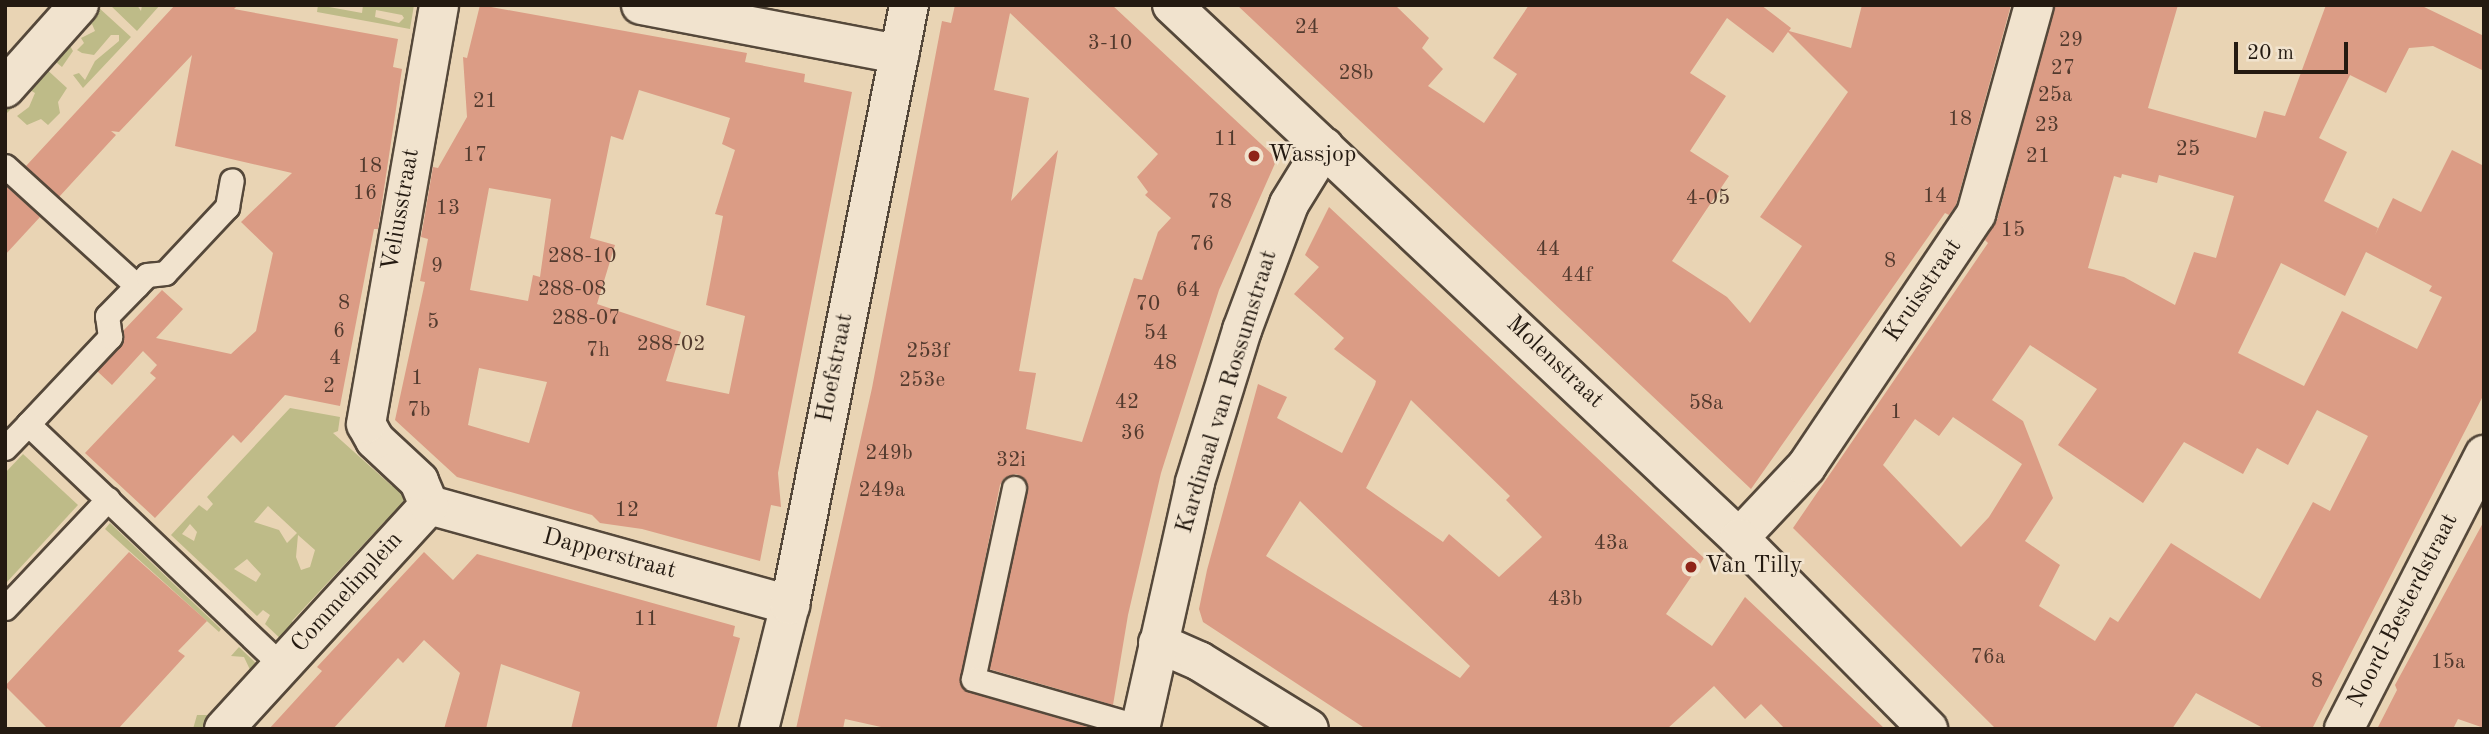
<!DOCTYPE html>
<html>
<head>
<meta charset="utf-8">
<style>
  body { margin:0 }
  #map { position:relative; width:2489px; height:734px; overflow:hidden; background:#e9d4b4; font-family:"Old Standard TT",serif }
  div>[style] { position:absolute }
  .green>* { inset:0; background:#bebb88 }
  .building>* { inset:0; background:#db9c85 }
  .roads { filter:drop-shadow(2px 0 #55483a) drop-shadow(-2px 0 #55483a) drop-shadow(0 2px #55483a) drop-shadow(0 -2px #55483a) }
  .lane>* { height:23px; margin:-11.5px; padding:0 11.5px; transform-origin:11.5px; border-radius:11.5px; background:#f1e3ce }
  .street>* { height:38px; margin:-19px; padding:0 19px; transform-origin:19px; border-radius:19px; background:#f1e3ce }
  .secondary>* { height:38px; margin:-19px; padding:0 19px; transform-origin:19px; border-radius:19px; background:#f1e3ce }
  .dots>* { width:19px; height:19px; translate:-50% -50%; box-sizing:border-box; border:4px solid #f1e3ce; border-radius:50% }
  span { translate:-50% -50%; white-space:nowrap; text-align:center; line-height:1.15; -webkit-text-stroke:5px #f1e3ce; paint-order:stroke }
  .number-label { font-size:21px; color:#523a2e }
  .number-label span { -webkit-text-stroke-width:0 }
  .poi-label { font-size:24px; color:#241a11 }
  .left { translate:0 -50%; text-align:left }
  .street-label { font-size:24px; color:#241a11 }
  .frame { position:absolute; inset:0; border:7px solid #241a11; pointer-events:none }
  .scale { position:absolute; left:2234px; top:42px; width:114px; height:32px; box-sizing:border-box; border:4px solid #241a11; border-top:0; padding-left:9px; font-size:21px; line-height:24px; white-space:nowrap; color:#241a11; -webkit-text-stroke:5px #f1e3ce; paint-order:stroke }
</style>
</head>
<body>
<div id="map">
  <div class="green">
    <i style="clip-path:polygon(110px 5px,137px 5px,141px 11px,142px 5px,160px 5px,137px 31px)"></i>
    <i style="clip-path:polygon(evenodd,318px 5px,362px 13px,363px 5px,414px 5px,410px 29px,317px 12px,318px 5px,376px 10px,402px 15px,404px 18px,399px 23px,375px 17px,376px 10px)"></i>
    <i style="clip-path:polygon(98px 7px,131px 37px,83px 88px,73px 75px,79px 73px,85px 80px,95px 61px,119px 41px,119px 35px,111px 35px,94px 55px,82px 53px,77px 50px,84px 43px,81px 38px,95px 31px,92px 24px,69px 44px,73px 51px,62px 67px,51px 58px)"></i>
    <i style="clip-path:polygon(43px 66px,67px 88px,58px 102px,60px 113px,48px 125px,41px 119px,27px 125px,17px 116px,29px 107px,35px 93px,30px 90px,5px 115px,5px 107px)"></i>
    <i style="clip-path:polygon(evenodd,290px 408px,340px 417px,338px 431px,333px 433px,392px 486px,398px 481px,407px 498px,394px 526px,385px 521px,292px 621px,297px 628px,286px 644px,265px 624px,270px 615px,263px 610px,257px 616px,171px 535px,199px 505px,207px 511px,213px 504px,207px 497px,290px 408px,268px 506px,297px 533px,287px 543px,279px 530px,254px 522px,268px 506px,290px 408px,190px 524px,197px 532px,194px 541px,182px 534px,190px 524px,290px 408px,298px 535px,315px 550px,310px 567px,301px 570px,296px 557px,298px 535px,290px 408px,247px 559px,261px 574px,256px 582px,234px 569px,247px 559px)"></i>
    <i style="clip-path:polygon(23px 454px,78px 505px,7px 582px,5px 473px)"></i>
    <i style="clip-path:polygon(110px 523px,221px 629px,219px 632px,105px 529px)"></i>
    <i style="clip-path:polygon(239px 647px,262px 669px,208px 729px,193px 729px,197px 715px,212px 715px,252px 674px,244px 657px,231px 656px)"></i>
  </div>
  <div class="building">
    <i style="clip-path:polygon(175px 5px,238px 5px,234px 9px,398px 39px,393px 67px,402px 69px,378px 229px,374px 229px,340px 406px,285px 395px,241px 443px,233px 435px,155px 518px,85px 453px,156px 378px,150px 373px,157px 365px,143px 351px,112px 385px,97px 371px,121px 346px,123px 331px,162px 290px,183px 309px,156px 338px,231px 354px,256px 331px,273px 253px,241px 222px,292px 173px,175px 146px,192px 55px,119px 132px,111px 131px,116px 135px,59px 197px,26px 166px)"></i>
    <i style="clip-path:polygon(evenodd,480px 5px,747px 53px,745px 62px,805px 74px,804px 82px,852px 92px,778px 473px,781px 507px,771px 505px,760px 561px,642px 529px,600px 523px,592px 515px,457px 477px,395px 420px,425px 282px,420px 281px,428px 239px,421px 237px,433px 167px,438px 168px,467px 117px,463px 57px,467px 58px,480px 5px,639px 90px,730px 118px,722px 144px,735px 150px,715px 214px,723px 216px,706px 305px,745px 316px,729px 394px,666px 381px,681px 332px,597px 304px,615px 245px,590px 238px,611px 136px,623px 140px,639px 90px,480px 5px,489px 188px,551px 199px,540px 277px,533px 275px,528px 301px,470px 290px,489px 188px,480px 5px,479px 368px,547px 382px,529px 443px,468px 425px,479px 368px)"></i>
    <i style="clip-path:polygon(evenodd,955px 5px,1112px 5px,1277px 159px,1219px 290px,1161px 473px,1128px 615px,1113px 705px,989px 669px,1028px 490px,1024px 478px,1016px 474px,1004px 478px,1000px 485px,960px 684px,969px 692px,1095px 729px,890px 729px,845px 719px,843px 729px,796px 729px,872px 388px,942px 21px,951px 23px,955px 5px,1010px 13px,1158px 154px,1137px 177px,1148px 192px,1145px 195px,1171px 218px,1158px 232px,1142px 280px,1134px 278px,1082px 442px,1026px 429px,1036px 373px,1019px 371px,1058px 150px,1011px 201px,1029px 98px,994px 90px,1010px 13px)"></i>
    <i style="clip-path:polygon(evenodd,1237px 5px,1395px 5px,1429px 38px,1422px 48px,1443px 69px,1428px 86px,1484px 123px,1517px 74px,1493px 58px,1529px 5px,1761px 5px,1791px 28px,1789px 31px,1851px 48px,1862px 5px,2011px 5px,1956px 205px,1949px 215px,1945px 213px,1751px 489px,1237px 5px,1727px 18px,1773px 53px,1788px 32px,1848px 92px,1760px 217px,1802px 246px,1750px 323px,1727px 297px,1672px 261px,1729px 176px,1690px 151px,1726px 96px,1690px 73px,1727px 18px)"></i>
    <i style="clip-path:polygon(evenodd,2055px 5px,2178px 5px,2148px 108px,2256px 138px,2264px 111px,2285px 116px,2326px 5px,2420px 5px,2484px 36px,2484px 71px,2433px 46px,2409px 48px,2386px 93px,2350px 75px,2319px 138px,2347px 152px,2324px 201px,2378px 228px,2375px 235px,2393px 198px,2421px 212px,2452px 150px,2484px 166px,2484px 394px,2312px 729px,2265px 729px,2196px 693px,2172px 729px,1996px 729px,1793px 528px,1988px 243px,1985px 240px,1997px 220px,2055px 5px,2122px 174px,2157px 183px,2159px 175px,2234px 196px,2216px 258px,2194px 252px,2175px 305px,2124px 277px,2088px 268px,2114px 176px,2121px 178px,2122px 174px,2055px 5px,2366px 252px,2432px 286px,2429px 291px,2442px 297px,2417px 349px,2342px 311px,2304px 386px,2238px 353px,2281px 263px,2345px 296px,2366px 252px,2055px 5px,2030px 345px,2097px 389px,2058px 445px,2143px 503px,2184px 442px,2243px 474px,2257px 448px,2288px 465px,2317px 410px,2368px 436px,2330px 511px,2313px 502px,2260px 599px,2171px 543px,2118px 622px,2110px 617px,2095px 641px,2039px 606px,2060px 565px,2025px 541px,2053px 498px,2023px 421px,1992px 400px,2030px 345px,2055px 5px,1953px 417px,2022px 464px,1989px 517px,1961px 547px,1883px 465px,1915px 419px,1939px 436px,1953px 417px)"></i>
    <i style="clip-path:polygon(7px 187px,40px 217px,5px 255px,5px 189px)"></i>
    <i style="clip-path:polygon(evenodd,1329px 207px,1704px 558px,1666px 614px,1712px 646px,1745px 597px,1885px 729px,1785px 729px,1761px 704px,1745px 719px,1714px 686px,1667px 729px,1366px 729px,1203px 622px,1199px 609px,1207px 570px,1258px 384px,1287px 397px,1277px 418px,1342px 453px,1375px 385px,1376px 381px,1334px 349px,1344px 338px,1294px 294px,1319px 267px,1305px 255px,1329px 207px,1411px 400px,1510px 496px,1506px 500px,1542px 537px,1499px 577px,1449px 534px,1443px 542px,1366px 488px,1411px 400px,1329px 207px,1300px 501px,1470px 666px,1460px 678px,1266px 556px,1300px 501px)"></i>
    <i style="clip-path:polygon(2484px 521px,2484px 728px,2458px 719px,2453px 729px,2377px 729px,2397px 690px,2395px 685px)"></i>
    <i style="clip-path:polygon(129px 552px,207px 621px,178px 651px,185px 656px,118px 729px,48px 729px,5px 686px)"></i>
    <i style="clip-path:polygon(424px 552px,453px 580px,477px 554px,735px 626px,733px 636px,740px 638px,716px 729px,571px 729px,580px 692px,501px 664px,486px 729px,444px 729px,460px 673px,424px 640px,403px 663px,398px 658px,333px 729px,269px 729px,322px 671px,317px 667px)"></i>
  </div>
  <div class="roads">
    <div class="lane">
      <i style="left:5px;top:166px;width:178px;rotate:42.3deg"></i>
      <i style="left:28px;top:424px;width:120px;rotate:-46.7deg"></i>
      <i style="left:110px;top:337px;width:21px;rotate:-98deg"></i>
      <i style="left:107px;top:316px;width:57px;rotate:-45.7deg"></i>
      <i style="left:147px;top:275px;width:18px;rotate:-6deg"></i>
      <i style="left:165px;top:273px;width:91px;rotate:-46.8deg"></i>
      <i style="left:227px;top:207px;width:27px;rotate:-80deg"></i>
      <i style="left:5px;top:448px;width:33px;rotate:-46deg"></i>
      <i style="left:28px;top:424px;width:351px;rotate:43.6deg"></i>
      <i style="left:1014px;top:488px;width:195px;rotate:102.1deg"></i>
      <i style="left:973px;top:679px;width:174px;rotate:16deg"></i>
      <i style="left:5px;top:608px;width:150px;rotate:-46.6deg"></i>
    </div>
    <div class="street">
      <i style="left:641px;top:5px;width:263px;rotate:10.8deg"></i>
      <i style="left:5px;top:88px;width:111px;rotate:-48.3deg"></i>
      <i style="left:429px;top:505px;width:375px;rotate:15.5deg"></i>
      <i style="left:1739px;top:538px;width:98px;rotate:-46.7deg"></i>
      <i style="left:1806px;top:467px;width:305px;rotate:-56.1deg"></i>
      <i style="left:1976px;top:214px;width:217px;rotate:-74.5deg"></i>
      <i style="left:1158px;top:643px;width:45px;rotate:23.7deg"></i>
      <i style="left:1199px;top:661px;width:129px;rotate:31.7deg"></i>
      <i style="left:224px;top:729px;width:304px;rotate:-47.5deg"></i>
      <i style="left:429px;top:505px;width:26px;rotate:-113deg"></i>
      <i style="left:419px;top:481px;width:60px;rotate:-137deg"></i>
      <i style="left:375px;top:440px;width:18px;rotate:-119deg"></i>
      <i style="left:366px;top:424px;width:425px;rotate:-80.1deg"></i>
      <i style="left:759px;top:729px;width:128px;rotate:-76deg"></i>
      <i style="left:790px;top:605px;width:612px;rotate:-78.78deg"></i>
      <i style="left:1140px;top:729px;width:253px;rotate:-77.4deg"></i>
      <i style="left:1195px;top:482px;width:159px;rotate:-72.8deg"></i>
      <i style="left:1242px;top:330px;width:134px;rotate:-69.5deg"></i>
      <i style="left:1289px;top:204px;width:67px;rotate:-58.4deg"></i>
      <i style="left:2344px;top:729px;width:308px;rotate:-62.9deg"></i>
    </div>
    <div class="secondary">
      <i style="left:1172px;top:5px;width:778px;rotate:43.23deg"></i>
      <i style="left:1739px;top:538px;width:269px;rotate:45.3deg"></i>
    </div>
  </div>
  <div class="dots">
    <i style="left:1254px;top:156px;background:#8f2418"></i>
    <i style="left:1691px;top:567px;background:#8f2418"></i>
  </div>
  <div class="number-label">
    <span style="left:1307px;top:28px">24</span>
    <span style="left:2071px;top:41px">29</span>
    <span style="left:1110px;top:44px">3-10</span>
    <span style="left:2063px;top:69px">27</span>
    <span style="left:1356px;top:74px">28b</span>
    <span style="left:2055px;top:96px">25a</span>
    <span style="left:485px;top:102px">21</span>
    <span style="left:1960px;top:120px">18</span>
    <span style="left:2047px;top:126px">23</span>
    <span style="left:1226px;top:140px">11</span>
    <span style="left:2188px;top:150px">25</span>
    <span style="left:475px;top:156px">17</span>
    <span style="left:2038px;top:157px">21</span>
    <span style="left:370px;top:167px">18</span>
    <span style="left:365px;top:194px">16</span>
    <span style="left:1935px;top:197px">14</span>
    <span style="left:1708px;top:199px">4-05</span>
    <span style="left:1220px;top:203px">78</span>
    <span style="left:448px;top:209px">13</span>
    <span style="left:2013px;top:231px">15</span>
    <span style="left:1202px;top:245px">76</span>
    <span style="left:1548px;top:250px">44</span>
    <span style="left:582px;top:257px">288-10</span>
    <span style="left:1890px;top:262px">8</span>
    <span style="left:437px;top:267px">9</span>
    <span style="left:1577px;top:276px">44f</span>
    <span style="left:572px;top:290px">288-08</span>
    <span style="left:1188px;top:291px">64</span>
    <span style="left:344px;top:304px">8</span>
    <span style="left:1148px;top:305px">70</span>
    <span style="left:586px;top:319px">288-07</span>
    <span style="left:433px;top:323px">5</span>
    <span style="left:339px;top:332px">6</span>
    <span style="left:1156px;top:334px">54</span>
    <span style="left:671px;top:345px">288-02</span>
    <span style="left:598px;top:351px">7h</span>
    <span style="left:928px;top:352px">253f</span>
    <span style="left:335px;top:359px">4</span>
    <span style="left:1165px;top:364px">48</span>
    <span style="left:417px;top:379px">1</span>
    <span style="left:922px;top:381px">253e</span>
    <span style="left:329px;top:387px">2</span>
    <span style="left:1127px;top:403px">42</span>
    <span style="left:1706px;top:404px">58a</span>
    <span style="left:419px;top:411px">7b</span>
    <span style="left:1896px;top:413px">1</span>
    <span style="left:1133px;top:434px">36</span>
    <span style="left:889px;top:454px">249b</span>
    <span style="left:1011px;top:461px">32i</span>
    <span style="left:882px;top:491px">249a</span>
    <span style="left:627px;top:511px">12</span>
    <span style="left:1611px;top:544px">43a</span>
    <span style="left:1565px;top:600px">43b</span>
    <span style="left:646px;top:620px">11</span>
    <span style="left:1988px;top:658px">76a</span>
    <span style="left:2448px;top:663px">15a</span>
    <span style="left:2317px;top:682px">8</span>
  </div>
  <div class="poi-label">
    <span class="left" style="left:1268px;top:156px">Wassjop</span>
    <span class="left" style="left:1705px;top:567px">Van Tilly</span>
  </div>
  <div class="street-label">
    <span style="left:402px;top:210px;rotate:-80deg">Veliusstraat</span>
    <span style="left:1924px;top:291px;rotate:-56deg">Kruisstraat</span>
    <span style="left:1554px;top:363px;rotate:43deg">Molenstraat</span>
    <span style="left:836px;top:368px;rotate:-79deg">Hoefstraat</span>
    <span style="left:1228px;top:392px;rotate:-73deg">Kardinaal van Rossumstraat</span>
    <span style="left:609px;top:555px;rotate:15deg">Dapperstraat</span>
    <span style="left:348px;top:593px;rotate:-48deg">Commelinplein</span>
    <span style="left:2404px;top:611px;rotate:-63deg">Noord-Besterdstraat</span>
  </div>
  <div class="frame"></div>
  <div class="scale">20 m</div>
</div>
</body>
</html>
